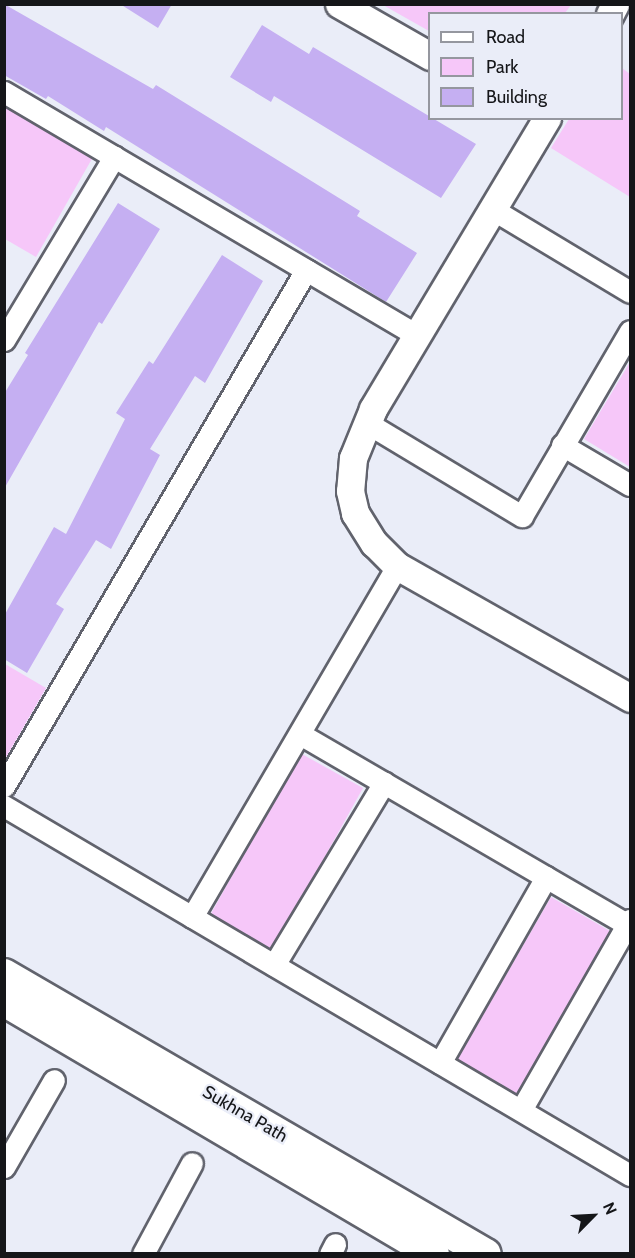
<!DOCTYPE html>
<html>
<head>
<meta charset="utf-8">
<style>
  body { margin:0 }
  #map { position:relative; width:635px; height:1258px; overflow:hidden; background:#eaedf8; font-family:Cabin,sans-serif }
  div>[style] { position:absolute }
  .green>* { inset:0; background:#f6c7f9; transform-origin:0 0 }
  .building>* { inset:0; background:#c5aff2 }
  .roads { filter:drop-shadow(2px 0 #61636d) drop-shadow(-2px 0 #61636d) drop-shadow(0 2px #61636d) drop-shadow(0 -2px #61636d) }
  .minor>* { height:21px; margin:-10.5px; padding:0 10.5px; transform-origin:10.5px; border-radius:10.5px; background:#fff }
  .tertiary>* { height:27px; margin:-13.5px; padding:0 13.5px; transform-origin:13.5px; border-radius:13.5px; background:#fff }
  .secondary>* { height:30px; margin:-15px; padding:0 15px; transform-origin:15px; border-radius:15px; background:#fff }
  span { translate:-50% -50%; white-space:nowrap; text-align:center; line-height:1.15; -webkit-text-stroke:4.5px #eaedf8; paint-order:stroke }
  .street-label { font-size:18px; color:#151619 }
  .frame { position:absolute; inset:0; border:6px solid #151619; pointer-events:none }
  .legend { position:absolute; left:428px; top:12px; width:195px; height:108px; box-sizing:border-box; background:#eaedf8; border:2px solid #95979f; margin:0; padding:8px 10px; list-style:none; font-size:18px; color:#151619 }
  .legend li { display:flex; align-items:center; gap:12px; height:30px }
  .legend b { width:30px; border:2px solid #95979f }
  .north { position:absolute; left:563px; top:1186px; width:60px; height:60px; -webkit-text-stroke:4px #eaedf8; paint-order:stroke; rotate:66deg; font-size:16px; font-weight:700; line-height:24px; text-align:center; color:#151619 }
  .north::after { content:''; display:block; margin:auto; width:21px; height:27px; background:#151619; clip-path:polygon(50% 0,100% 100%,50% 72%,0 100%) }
</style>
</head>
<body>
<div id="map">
  <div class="green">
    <i style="clip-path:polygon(383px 5px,571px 5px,565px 13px,430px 14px,429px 31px)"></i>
    <i style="clip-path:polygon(622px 68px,630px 74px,630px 197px,551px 148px,569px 119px,622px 118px)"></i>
    <i style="clip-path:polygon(5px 106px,93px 157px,36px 257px,5px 239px)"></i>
    <i style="clip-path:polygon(630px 362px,630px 467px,584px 439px)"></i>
    <i style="clip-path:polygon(5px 664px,46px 688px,5px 759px)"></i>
    <i style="left:300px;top:753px;width:72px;height:188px;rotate:29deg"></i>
    <i style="left:551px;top:897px;width:73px;height:189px;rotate:30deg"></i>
  </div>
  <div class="building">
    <i style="clip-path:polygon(4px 4px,153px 89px,156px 85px,360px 211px,357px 216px,417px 253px,386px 302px,106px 127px,104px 131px,48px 96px,46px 99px,4px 75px)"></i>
    <i style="clip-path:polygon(120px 4px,172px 4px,158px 28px)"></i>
    <i style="clip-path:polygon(262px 25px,309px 54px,313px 47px,476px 144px,441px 198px,274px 96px,271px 102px,230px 77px)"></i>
    <i style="clip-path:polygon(118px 203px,160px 229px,102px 324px,99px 322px,4px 489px,4px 394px,28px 355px,25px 353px)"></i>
    <i style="clip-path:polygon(222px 255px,263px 281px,205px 383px,195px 376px,150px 449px,160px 455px,111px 549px,96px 540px,56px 604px,64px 609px,27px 673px,4px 659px,4px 616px,54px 527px,66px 534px,125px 419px,116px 413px,149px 361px,153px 364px)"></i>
  </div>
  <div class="roads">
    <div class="minor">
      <i style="left:4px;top:92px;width:479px;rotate:30.5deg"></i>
      <i style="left:492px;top:209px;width:161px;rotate:31deg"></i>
      <i style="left:4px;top:340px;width:214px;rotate:-59deg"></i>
      <i style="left:367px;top:423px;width:181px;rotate:31deg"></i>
      <i style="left:522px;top:516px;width:214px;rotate:-59.7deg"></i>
      <i style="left:562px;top:445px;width:79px;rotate:30.5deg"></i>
      <i style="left:300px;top:734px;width:382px;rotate:30.2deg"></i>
      <i style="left:4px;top:786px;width:598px;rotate:-59.66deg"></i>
      <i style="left:4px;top:806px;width:727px;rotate:30.52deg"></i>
      <i style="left:192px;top:917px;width:406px;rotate:-59.7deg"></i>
      <i style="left:274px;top:965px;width:213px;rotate:-58.9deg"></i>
      <i style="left:440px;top:1063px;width:214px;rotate:-60.3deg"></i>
      <i style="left:521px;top:1110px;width:219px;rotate:-60.2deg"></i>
      <i style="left:4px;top:1167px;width:100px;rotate:-60.1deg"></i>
      <i style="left:143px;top:1254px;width:103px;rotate:-61.7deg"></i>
      <i style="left:330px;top:1254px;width:11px;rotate:-63deg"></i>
    </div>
    <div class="tertiary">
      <i style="left:339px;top:4px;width:105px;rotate:29.7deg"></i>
      <i style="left:610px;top:14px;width:11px;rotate:-63deg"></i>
      <i style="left:547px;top:118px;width:339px;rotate:120.9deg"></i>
      <i style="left:373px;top:409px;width:53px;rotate:112.2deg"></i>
      <i style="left:353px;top:458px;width:33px;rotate:95deg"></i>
      <i style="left:350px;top:491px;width:23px;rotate:77deg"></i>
      <i style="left:355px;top:513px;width:36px;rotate:58deg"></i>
      <i style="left:374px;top:543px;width:33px;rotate:45deg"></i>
      <i style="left:397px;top:566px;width:268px;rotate:29.5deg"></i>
    </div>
    <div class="secondary">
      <i style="left:4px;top:974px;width:557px;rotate:30.15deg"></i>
      <i style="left:4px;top:1001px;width:499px;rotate:30.5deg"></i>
    </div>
  </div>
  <div class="street-label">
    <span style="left:245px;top:1114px;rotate:30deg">Sukhna Path</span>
  </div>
  <div class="frame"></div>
  <ul class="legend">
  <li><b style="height:8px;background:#fff"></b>Road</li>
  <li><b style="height:16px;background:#f6c7f9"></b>Park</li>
  <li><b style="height:16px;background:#c5aff2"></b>Building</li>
  </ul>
  <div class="north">N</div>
</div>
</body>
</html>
